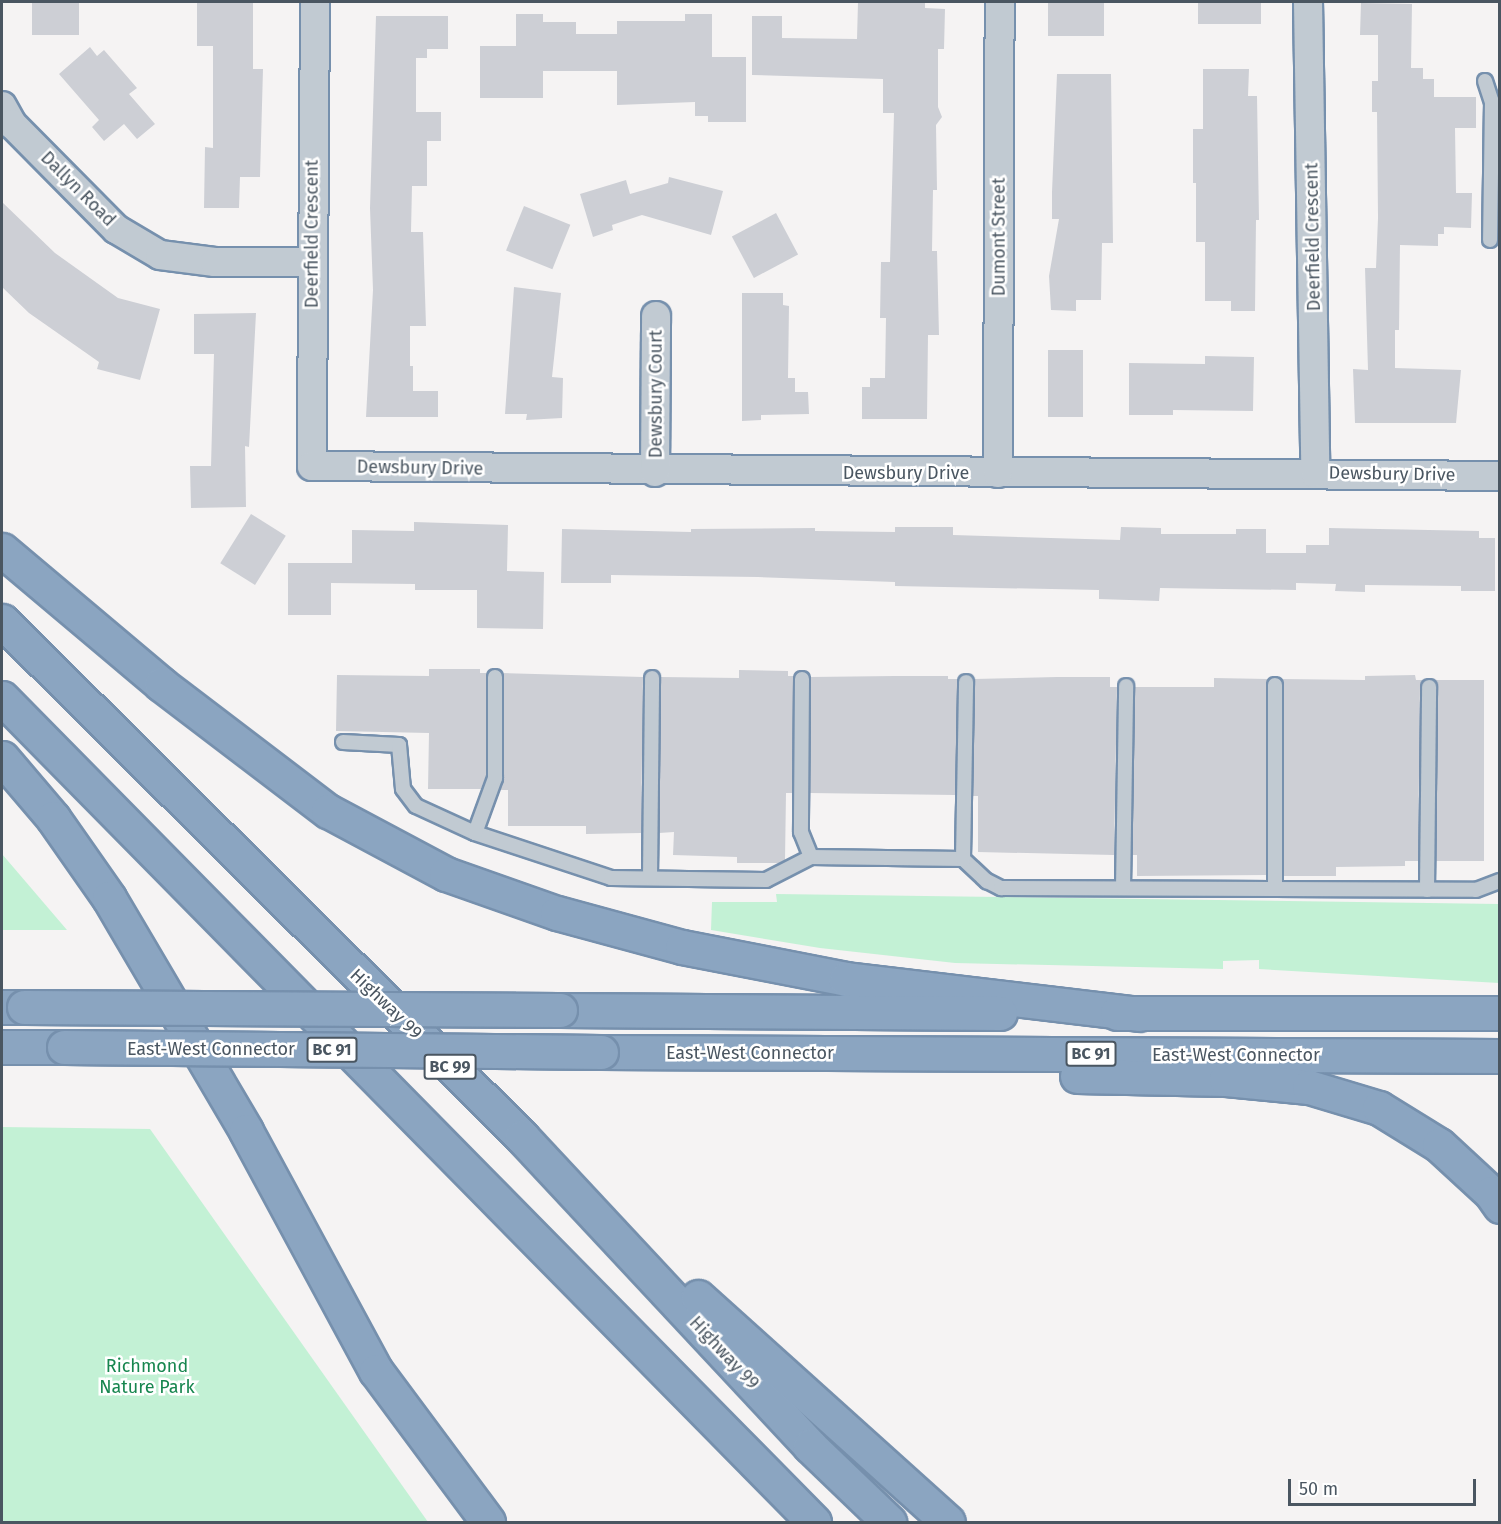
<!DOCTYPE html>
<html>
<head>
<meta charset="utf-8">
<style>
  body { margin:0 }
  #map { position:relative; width:1501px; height:1524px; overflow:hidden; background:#f5f3f3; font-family:"Fira Sans",sans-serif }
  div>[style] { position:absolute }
  .green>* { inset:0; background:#c3f1d5 }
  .building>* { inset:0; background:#cdcfd5; transform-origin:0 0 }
  .roads { filter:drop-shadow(2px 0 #7690ad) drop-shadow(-2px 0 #7690ad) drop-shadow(0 2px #7690ad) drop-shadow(0 -2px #7690ad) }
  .lane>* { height:14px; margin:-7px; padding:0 7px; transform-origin:7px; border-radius:7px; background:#c1cad2 }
  .street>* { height:28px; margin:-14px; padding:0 14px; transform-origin:14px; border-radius:14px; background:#c1cad2 }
  .highway>* { height:33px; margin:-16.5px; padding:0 16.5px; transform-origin:16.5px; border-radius:16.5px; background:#8ba5c1 }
  .bridges { filter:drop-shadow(2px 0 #7690ad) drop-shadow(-2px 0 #7690ad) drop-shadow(0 2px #7690ad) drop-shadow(0 -2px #7690ad) }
  .highway-bridge>* { height:33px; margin:-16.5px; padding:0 16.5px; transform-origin:16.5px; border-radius:16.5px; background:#8ba5c1 }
  span { translate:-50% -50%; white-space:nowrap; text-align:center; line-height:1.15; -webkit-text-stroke:5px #fff; paint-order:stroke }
  .shield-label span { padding:2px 4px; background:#fff; border:2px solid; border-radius:4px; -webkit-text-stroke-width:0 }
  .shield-label { font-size:16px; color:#4a5661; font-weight:700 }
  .street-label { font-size:18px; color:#4a5661 }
  .park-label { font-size:18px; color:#17864f }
  .frame { position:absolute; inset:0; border:3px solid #4a5661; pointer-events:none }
  .scale { position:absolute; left:1288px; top:1479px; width:188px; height:27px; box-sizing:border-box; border:3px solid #4a5661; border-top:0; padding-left:8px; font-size:18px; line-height:21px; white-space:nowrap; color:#4a5661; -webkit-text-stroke:4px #fff; paint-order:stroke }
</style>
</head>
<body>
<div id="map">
  <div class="green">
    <i style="clip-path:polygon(2px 854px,67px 930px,2px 930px)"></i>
    <i style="clip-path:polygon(776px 894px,1499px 904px,1499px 983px,1259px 969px,1259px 960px,1223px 961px,1223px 969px,955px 963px,820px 948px,711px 930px,712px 902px,777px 902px)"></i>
    <i style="clip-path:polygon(2px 1127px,150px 1129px,428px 1522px,2px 1522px)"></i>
  </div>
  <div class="building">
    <i style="left:32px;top:2px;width:47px;height:33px"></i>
    <i style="clip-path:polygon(197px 2px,253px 2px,253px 69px,263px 69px,260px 177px,240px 177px,239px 208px,204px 208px,205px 147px,213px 148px,213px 46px,197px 46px)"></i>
    <i style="clip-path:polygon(858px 2px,925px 2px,925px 8px,945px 9px,944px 49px,938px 49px,938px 107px,942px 117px,936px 125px,937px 190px,933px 190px,932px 251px,937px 251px,939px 335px,928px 335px,927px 419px,862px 419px,862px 387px,870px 387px,870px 378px,885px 378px,886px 318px,880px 318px,881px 262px,890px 262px,894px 113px,883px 113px,883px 79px,752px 75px,752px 16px,782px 16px,782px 38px,857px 39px)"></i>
    <i style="left:1048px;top:2px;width:56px;height:34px"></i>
    <i style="left:1198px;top:2px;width:63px;height:22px"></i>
    <i style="clip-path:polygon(1361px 3px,1412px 4px,1411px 68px,1423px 68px,1423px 79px,1434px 79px,1434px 97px,1476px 97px,1476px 128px,1455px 128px,1456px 193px,1472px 193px,1471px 228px,1444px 227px,1444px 234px,1438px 234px,1438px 246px,1400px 245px,1399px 330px,1395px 330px,1395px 368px,1461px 370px,1456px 423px,1355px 423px,1353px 369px,1368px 370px,1365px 268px,1376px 268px,1378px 218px,1377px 112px,1372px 112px,1372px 81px,1378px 81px,1378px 35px,1360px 35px)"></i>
    <i style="clip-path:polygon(516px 14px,543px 14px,543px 22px,576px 22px,576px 34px,617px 34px,617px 21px,685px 21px,685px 14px,712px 14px,712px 57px,746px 57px,746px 122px,708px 122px,708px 116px,695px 116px,695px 102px,617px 105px,617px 71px,543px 71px,543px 98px,480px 98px,480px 46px,516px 46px)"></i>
    <i style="clip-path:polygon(376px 16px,448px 16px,448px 49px,427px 49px,427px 58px,416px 58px,416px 112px,441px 112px,441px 141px,427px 141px,427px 186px,412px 186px,411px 232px,423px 232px,426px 326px,410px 326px,410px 366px,413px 366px,413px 391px,438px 391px,438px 417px,366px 417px,373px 290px,370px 208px)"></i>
    <i style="clip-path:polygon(90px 47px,97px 56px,104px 50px,137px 88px,129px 94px,155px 124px,137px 139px,124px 124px,104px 141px,92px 127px,99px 120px,59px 74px)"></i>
    <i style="clip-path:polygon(1203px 69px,1249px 69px,1248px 96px,1257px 96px,1259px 220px,1256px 220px,1255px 311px,1231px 311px,1231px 301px,1205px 301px,1205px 242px,1196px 242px,1196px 183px,1193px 183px,1193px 129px,1203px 129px)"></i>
    <i style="clip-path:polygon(1057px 74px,1111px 74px,1113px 243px,1102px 243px,1101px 300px,1076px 300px,1076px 311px,1051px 310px,1049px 276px,1059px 219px,1052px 219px,1052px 192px)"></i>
    <i style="clip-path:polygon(669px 177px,723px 191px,711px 235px,642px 215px,612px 225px,613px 230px,593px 237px,580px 194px,626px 180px,630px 194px,668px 183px)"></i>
    <i style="clip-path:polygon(2px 202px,55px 253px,118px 298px,160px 309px,140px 380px,97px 369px,99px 362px,29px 313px,2px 287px)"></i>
    <i style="left:524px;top:206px;width:50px;height:48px;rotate:22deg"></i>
    <i style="left:776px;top:213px;width:47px;height:50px;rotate:62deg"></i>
    <i style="clip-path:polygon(514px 287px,561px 293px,552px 377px,563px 378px,562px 418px,526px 420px,527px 414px,505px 414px)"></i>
    <i style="clip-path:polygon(742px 293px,783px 293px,783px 305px,789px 306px,788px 378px,795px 378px,795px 392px,808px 392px,809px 414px,761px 415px,761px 420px,742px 421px)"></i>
    <i style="clip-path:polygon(256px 313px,249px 447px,245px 446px,246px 507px,191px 508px,190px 466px,211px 466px,214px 354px,194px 354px,194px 314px)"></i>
    <i style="left:1048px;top:350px;width:35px;height:67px"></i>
    <i style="clip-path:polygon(1205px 356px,1254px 357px,1253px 411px,1173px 410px,1173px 415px,1129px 415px,1129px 363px,1205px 364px)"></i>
    <i style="left:251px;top:514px;width:41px;height:58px;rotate:32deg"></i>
    <i style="clip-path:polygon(414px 522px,508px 525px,507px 571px,544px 572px,543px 629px,477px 628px,477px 590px,415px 590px,415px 584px,331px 583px,331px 615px,288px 615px,288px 563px,352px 563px,352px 530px,414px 531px)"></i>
    <i style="clip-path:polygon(895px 527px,953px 527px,953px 535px,1120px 540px,1121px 527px,1161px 528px,1161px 534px,1236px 534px,1236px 529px,1266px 529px,1266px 553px,1306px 553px,1306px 545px,1329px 545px,1329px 528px,1479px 531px,1479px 538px,1495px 538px,1495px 591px,1461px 591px,1461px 586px,1365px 585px,1365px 592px,1335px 591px,1336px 584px,1296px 583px,1296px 590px,1160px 588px,1159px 601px,1099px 599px,1099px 590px,895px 586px,895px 582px,758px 577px,611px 575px,611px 583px,561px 583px,562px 529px,691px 532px,691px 529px,815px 528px,815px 531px,895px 532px)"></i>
    <i style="clip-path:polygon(429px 669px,480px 669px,480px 673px,487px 673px,486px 776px,481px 789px,428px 789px,429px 733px,336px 731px,337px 675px,429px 676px)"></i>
    <i style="clip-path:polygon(739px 670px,788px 671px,788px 676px,794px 676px,792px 793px,786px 793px,785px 860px,779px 863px,737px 863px,737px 857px,673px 855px,674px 832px,659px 833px,661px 677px,739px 678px)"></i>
    <i style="clip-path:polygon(503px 673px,643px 677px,641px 833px,586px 834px,586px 826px,508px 826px,508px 790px,500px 790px,504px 778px)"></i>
    <i style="clip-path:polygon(1415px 675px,1416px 680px,1424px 680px,1420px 687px,1418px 861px,1405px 861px,1405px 866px,1336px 867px,1336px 876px,1284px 876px,1282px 679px,1365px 680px,1365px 676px)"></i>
    <i style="clip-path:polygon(895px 676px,948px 676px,948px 679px,958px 679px,955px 795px,810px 793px,810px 677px)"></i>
    <i style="clip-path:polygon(1057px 677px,1110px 677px,1110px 687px,1117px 687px,1114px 855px,978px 852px,978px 796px,973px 796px,974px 679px)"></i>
    <i style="clip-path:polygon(1214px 678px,1268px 679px,1266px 875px,1137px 876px,1137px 855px,1132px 855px,1135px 687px,1214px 687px)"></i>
    <i style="clip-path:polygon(1434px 680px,1484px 680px,1484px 861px,1436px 861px,1438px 687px)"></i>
  </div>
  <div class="roads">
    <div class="lane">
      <i style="left:1485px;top:81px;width:22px;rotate:72deg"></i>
      <i style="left:1492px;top:102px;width:138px;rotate:90.8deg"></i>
      <i style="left:802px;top:679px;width:153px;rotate:90.4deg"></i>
      <i style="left:801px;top:832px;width:27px;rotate:68deg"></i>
      <i style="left:1275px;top:685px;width:204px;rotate:90deg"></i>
      <i style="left:343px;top:742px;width:56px;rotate:3.1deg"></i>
      <i style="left:399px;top:745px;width:44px;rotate:84.8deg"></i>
      <i style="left:403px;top:789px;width:21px;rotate:53deg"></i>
      <i style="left:416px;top:806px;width:65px;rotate:24.6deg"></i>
      <i style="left:475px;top:833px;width:143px;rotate:18.3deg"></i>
      <i style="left:611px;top:878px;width:155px;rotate:0.7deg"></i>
      <i style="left:766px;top:880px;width:51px;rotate:-27.1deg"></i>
      <i style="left:811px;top:857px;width:152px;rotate:0.8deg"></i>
      <i style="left:963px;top:859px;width:33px;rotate:43deg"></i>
      <i style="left:987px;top:881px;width:16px;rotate:27deg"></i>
      <i style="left:1001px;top:888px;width:475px;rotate:0.2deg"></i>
      <i style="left:1476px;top:890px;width:26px;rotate:-21deg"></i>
      <i style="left:475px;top:833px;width:59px;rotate:-70deg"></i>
      <i style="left:495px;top:778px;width:101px;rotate:-90deg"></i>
      <i style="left:963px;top:859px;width:177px;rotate:-89deg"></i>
      <i style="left:650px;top:878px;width:200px;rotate:-89.4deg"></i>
      <i style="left:1123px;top:888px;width:202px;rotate:-89.1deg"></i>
      <i style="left:1427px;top:890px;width:203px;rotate:-89.4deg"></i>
    </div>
    <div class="street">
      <i style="left:315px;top:2px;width:464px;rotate:90.4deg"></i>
      <i style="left:312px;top:466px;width:1188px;rotate:0.48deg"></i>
      <i style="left:1308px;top:2px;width:471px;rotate:89.1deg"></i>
      <i style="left:2px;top:106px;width:21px;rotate:61deg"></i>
      <i style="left:12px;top:124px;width:148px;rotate:45.3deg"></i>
      <i style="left:116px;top:229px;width:51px;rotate:30.6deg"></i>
      <i style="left:160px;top:255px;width:55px;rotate:7.3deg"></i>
      <i style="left:215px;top:262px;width:96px"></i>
      <i style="left:655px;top:472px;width:156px;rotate:-89.6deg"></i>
      <i style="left:998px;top:473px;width:471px;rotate:-89.8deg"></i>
    </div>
    <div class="highway">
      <i style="left:2px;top:550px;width:208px;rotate:40.1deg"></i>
      <i style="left:161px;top:684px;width:210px;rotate:37.3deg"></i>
      <i style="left:328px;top:811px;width:134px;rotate:28.1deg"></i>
      <i style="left:446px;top:874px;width:118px;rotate:19.4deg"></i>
      <i style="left:557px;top:913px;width:130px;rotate:15.2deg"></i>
      <i style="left:682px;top:947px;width:167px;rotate:11deg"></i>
      <i style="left:846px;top:979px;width:295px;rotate:6.8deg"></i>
      <i style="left:2px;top:621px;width:733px;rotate:44.78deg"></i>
      <i style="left:522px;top:1137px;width:422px;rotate:47deg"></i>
      <i style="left:810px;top:1446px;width:110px;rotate:43.9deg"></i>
      <i style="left:2px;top:698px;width:1157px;rotate:45.42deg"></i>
      <i style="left:2px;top:758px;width:79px;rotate:49.6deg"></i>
      <i style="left:53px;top:818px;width:98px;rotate:55deg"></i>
      <i style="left:109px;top:898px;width:270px;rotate:59.5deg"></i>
      <i style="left:246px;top:1131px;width:273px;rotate:61.6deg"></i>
      <i style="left:376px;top:1371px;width:188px;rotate:53.4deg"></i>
      <i style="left:2px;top:1007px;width:22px"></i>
      <i style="left:560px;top:1010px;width:440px;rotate:0.4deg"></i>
      <i style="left:1117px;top:1013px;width:383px"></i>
      <i style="left:2px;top:1047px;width:62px"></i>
      <i style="left:601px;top:1052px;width:899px;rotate:0.25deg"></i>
      <i style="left:1077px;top:1076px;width:149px;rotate:1.2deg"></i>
      <i style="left:1226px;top:1079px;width:83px;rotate:5.5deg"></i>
      <i style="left:1309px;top:1087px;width:73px;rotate:16.7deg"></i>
      <i style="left:1379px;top:1108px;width:70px;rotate:31.7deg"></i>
      <i style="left:1439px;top:1145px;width:71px;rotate:42.7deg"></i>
      <i style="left:1491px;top:1193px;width:16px;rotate:55deg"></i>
      <i style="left:698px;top:1297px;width:336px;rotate:42deg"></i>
    </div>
  </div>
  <div class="bridges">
    <div class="highway-bridge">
      <i style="left:24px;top:1007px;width:536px;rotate:0.32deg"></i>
      <i style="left:64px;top:1047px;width:537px;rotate:0.53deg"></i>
    </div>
  </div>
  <div class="shield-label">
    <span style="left:332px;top:1050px">BC 91</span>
    <span style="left:1091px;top:1054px">BC 91</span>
    <span style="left:450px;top:1067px">BC 99</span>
  </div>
  <div class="street-label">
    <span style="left:78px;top:189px;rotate:45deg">Dallyn Road</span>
    <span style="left:312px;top:234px;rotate:-90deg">Deerfield Crescent</span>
    <span style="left:999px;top:237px;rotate:-90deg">Dumont Street</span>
    <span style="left:1313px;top:237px;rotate:-91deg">Deerfield Crescent</span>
    <span style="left:656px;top:394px;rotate:-90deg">Dewsbury Court</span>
    <span style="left:420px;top:468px;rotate:1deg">Dewsbury Drive</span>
    <span style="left:906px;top:473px">Dewsbury Drive</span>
    <span style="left:1392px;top:474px;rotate:1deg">Dewsbury Drive</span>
    <span style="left:386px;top:1004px;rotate:44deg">Highway 99</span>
    <span style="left:211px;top:1049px">East-West Connector</span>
    <span style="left:750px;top:1053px">East-West Connector</span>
    <span style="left:1236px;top:1055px">East-West Connector</span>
    <span style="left:724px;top:1353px;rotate:47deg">Highway 99</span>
  </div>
  <div class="park-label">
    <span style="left:147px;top:1377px">Richmond<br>Nature Park</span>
  </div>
  <div class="frame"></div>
  <div class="scale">50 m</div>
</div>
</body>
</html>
